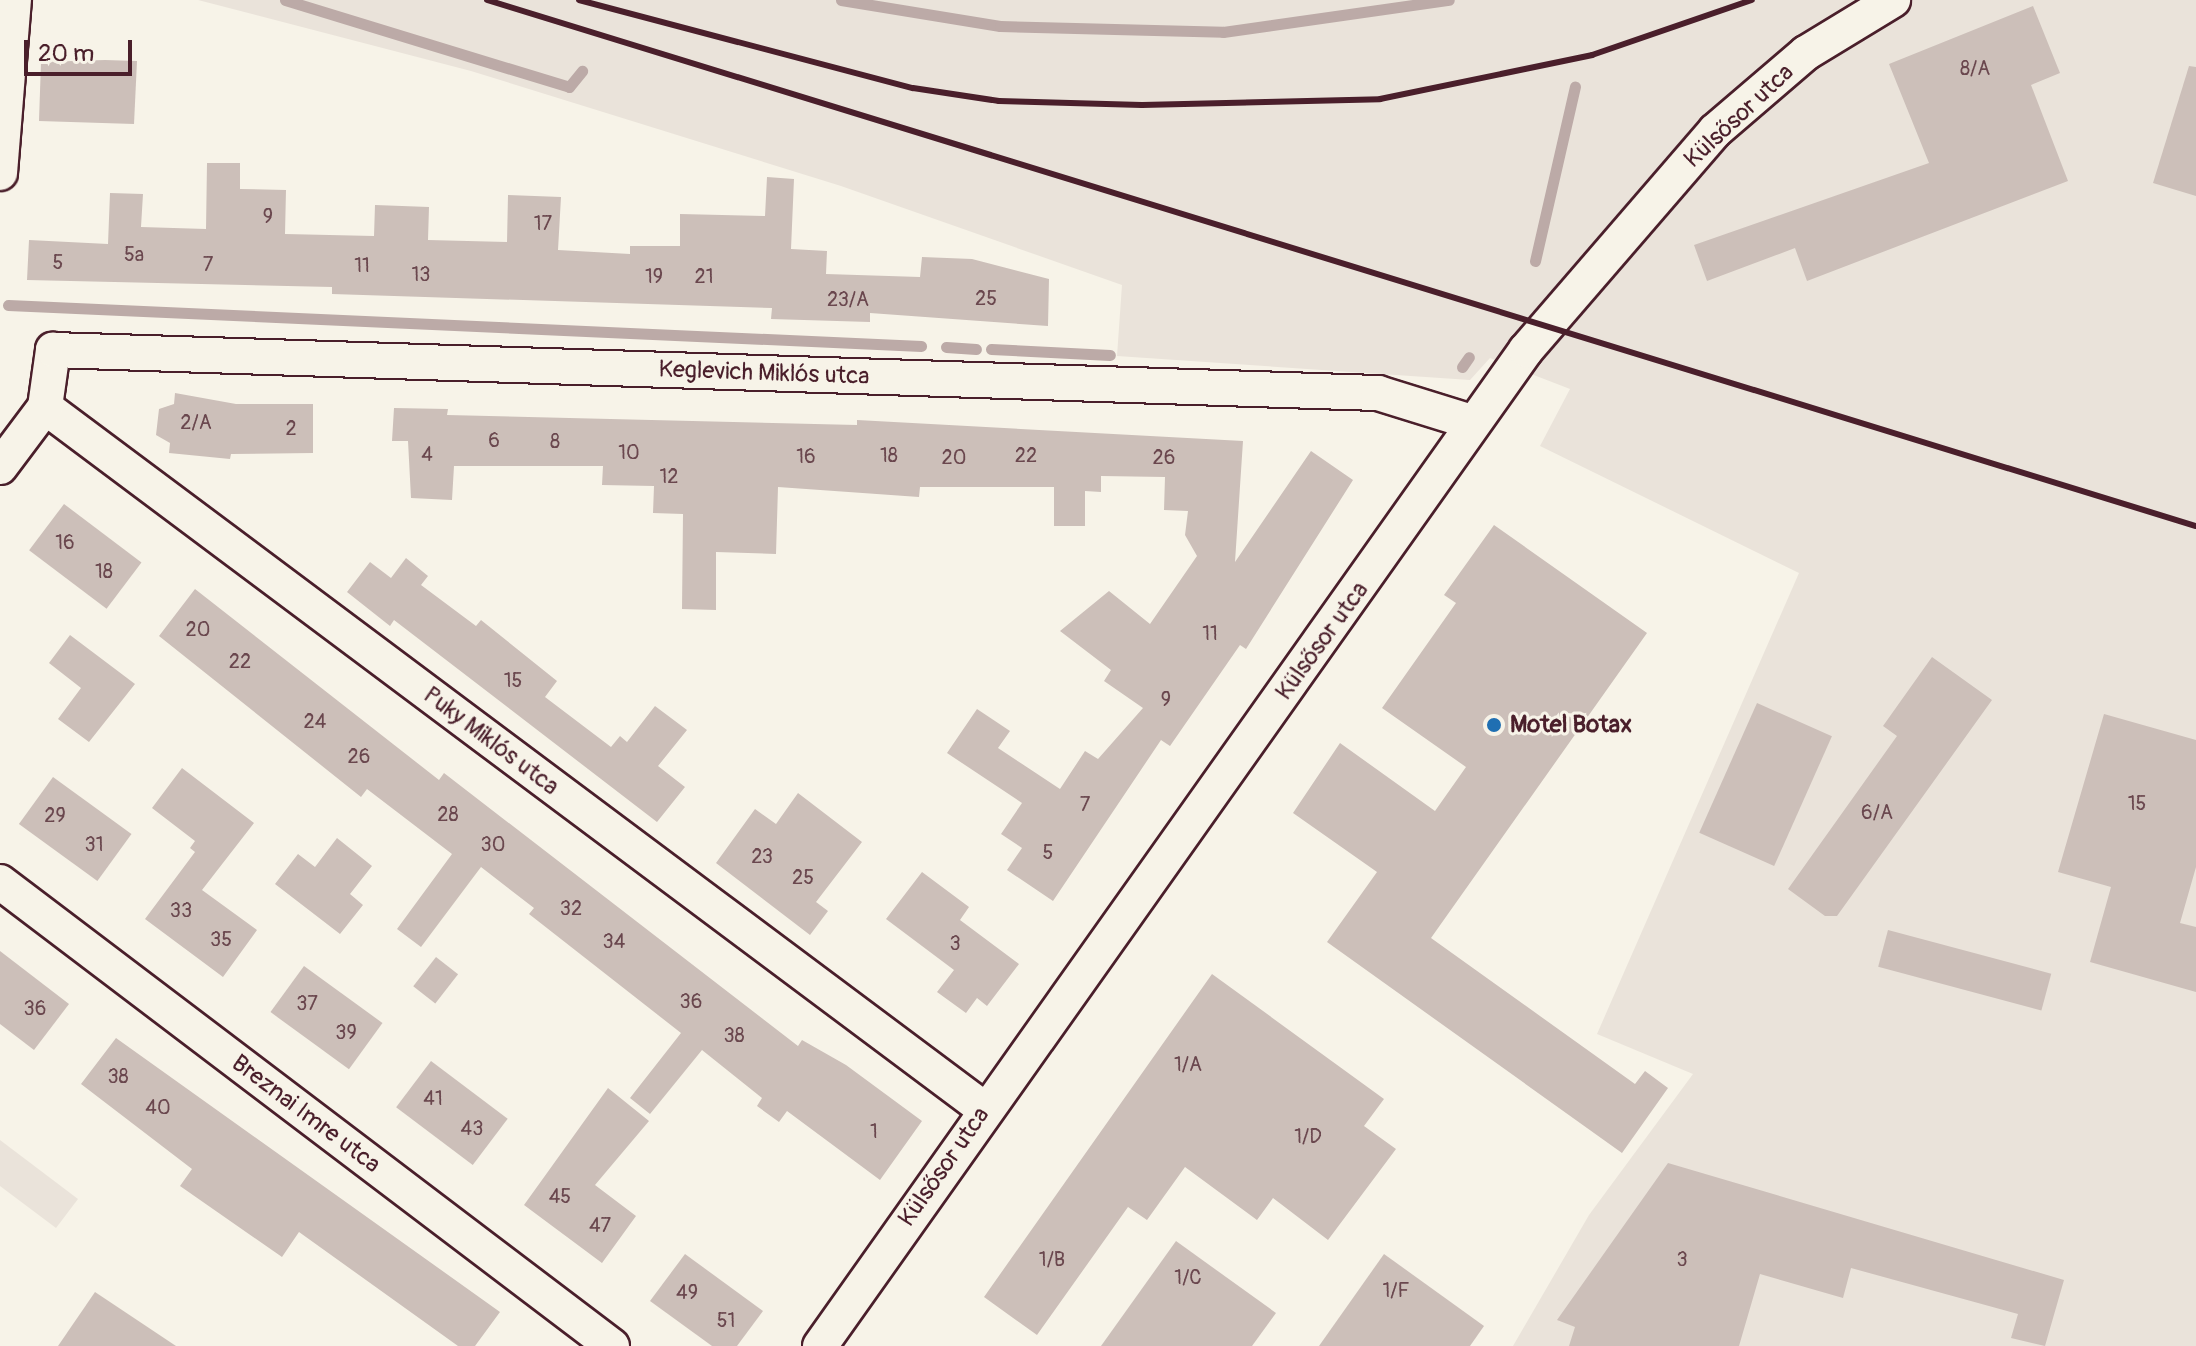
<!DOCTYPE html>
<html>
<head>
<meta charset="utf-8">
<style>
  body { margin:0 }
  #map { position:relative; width:2196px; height:1346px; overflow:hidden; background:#f7f3e8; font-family:Pangolin,sans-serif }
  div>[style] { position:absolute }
  .built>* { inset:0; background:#eae3da }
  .stream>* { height:11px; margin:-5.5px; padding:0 5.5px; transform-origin:5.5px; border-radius:5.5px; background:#bcaaa7 }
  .building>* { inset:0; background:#ccbfb9; transform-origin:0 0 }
  .roads { filter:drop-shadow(2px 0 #4a1f2b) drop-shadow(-2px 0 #4a1f2b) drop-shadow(0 2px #4a1f2b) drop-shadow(0 -2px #4a1f2b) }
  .minor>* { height:34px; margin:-17px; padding:0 17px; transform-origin:17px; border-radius:17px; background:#f7f3e8 }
  .rail>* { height:6px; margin:-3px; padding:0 3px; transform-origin:3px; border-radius:3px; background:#4a1f2b }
  .dots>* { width:22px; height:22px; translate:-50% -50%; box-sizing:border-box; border:4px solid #f7f3e8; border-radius:50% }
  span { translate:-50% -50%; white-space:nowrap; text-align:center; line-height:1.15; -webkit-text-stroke:6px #f7f3e8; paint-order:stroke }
  .number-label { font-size:20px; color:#6a474e }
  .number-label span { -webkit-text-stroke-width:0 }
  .street-label { font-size:24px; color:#4a1f2b }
  .poi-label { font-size:24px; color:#4a1f2b; font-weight:700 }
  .left { translate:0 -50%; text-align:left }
  .scale { position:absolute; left:24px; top:40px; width:108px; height:36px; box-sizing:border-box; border:4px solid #4a1f2b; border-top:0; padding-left:10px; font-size:24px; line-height:28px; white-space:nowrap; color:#4a1f2b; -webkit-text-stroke:6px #f7f3e8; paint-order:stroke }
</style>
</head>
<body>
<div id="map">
  <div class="built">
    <i style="clip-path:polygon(198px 0,2196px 0,2196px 1346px,1513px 1346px,1589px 1215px,1693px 1074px,1597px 1034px,1799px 573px,1540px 446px,1570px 389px,1490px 358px,1470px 380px,1117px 356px,1122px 285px,841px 186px,471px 71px)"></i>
    <i style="clip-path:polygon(0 1140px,78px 1199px,56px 1228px,0 1186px)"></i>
  </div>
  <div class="stream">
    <i style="left:285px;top:0;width:297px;rotate:17deg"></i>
    <i style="left:569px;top:87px;width:21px;rotate:-51deg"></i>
    <i style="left:841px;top:0;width:161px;rotate:9.3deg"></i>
    <i style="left:1000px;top:26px;width:223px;rotate:1.5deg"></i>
    <i style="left:1223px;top:32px;width:228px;rotate:-8.1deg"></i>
    <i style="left:1535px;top:261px;width:179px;rotate:-77.1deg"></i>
    <i style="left:8px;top:305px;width:914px;rotate:2.57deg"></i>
    <i style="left:946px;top:347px;width:30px;rotate:4deg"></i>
    <i style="left:991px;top:349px;width:119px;rotate:2.9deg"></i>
    <i style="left:1462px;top:367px;width:12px;rotate:-55deg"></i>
  </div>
  <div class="building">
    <i style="clip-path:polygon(2033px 6px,2060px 73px,2031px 85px,2068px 181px,1807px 281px,1795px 248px,1707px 281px,1694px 245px,1929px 163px,1889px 64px)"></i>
    <i style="clip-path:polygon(105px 60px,137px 61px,134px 124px,39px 121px,41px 62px)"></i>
    <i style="clip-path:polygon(2189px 66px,2196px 67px,2196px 196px,2153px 183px)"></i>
    <i style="clip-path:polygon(207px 163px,240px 163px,240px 189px,286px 190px,285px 234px,374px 236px,375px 205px,429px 207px,428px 240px,507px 242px,508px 195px,561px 197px,558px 250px,630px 254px,630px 246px,680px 246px,680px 214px,765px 216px,767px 177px,794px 179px,791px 249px,827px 251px,826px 274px,920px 277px,922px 257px,972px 259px,1049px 279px,1048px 326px,870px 313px,870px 322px,771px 319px,772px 308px,332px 294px,332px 287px,27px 280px,29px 240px,108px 244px,110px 193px,143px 194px,141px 227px,206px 229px)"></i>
    <i style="clip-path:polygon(175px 393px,236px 404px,313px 404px,313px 453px,231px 454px,230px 459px,169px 453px,170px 443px,156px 435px,159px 409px,174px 404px)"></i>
    <i style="clip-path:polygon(394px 408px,448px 409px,447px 415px,857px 425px,857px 420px,1243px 441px,1235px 562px,1311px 451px,1353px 480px,1246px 649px,1240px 645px,1170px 746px,1161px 740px,1053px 901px,1007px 870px,1022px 848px,1001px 834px,1022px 803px,947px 753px,977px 709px,1010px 731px,998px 748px,1060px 789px,1085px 751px,1098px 759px,1143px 708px,1104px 681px,1111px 670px,1060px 631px,1109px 591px,1150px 624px,1197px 556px,1185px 535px,1188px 511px,1164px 510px,1165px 477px,1101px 476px,1101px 492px,1085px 491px,1085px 526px,1054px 526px,1054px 487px,920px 487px,919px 497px,778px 487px,776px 554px,716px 552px,716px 610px,682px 609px,683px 514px,653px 513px,654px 486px,602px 485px,603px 466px,454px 466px,452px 500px,411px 498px,408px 441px,392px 441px)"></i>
    <i style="left:64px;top:504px;width:97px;height:58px;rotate:37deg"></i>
    <i style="clip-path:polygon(1494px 525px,1647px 633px,1431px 938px,1635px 1084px,1645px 1071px,1668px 1088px,1622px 1153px,1327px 942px,1377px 872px,1293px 813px,1340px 743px,1435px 811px,1466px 767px,1382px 708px,1456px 603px,1444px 595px)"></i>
    <i style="clip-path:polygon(406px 558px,428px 576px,421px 585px,476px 626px,481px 620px,557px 681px,545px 697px,611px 747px,620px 736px,627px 742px,655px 706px,687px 730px,658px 766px,685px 787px,657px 822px,394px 620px,390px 626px,347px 592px,370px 562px,391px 578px)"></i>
    <i style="clip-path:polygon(195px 589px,439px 780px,444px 773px,798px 1046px,802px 1040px,846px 1065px,922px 1121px,880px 1180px,787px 1111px,779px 1122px,757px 1106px,762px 1098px,702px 1050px,650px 1114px,630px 1098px,681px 1033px,529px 914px,534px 908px,481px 867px,421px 947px,397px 929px,452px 854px,367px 789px,361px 797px,159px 636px)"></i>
    <i style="clip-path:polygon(70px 635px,135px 684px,89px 742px,58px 719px,81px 688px,49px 663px)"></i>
    <i style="clip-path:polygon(1932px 657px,1992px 700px,1837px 916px,1825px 916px,1788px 889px,1897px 736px,1883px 726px)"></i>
    <i style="left:1757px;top:703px;width:82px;height:142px;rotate:24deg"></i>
    <i style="clip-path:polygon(2104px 714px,2196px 740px,2196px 867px,2180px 923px,2196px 927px,2196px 992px,2090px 962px,2111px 887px,2058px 872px)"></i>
    <i style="clip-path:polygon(182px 768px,254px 823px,202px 890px,257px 930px,223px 977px,145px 919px,195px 852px,190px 848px,195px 841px,152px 808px)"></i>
    <i style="left:53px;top:777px;width:97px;height:58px;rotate:36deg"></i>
    <i style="clip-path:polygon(798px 793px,862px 842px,816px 902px,828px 911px,810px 935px,716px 863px,755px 809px,776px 824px)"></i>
    <i style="clip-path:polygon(337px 838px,372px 866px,350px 894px,363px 905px,340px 934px,275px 884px,298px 854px,315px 867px)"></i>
    <i style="clip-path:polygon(922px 872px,969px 907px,960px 920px,1019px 964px,987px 1006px,977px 998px,966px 1013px,937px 992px,954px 970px,886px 919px)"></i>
    <i style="left:1888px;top:930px;width:169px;height:38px;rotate:15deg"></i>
    <i style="clip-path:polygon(0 951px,69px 1004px,34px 1050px,0 1024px)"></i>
    <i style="left:436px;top:957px;width:28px;height:37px;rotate:38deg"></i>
    <i style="left:304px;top:966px;width:97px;height:57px;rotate:36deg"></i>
    <i style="clip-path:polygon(1212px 974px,1384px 1099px,1364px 1126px,1396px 1149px,1328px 1240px,1273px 1198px,1257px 1220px,1185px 1167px,1147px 1220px,1128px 1207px,1037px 1335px,984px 1297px)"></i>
    <i style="clip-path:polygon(116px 1038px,500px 1312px,475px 1346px,458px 1346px,299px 1232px,282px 1257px,180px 1186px,192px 1169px,81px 1084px)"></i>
    <i style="left:431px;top:1061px;width:96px;height:58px;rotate:37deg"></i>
    <i style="clip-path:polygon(608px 1088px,649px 1121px,595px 1185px,636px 1216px,602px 1263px,524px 1205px)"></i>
    <i style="clip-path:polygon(1668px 1163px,2064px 1280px,2045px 1346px,2011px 1338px,2018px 1314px,1851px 1268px,1843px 1298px,1760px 1274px,1739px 1346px,1569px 1346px,1575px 1327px,1557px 1320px)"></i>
    <i style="clip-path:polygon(1176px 1241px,1276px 1313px,1252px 1346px,1101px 1346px)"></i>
    <i style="clip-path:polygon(685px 1254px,763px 1311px,737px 1346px,712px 1346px,650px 1301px)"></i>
    <i style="clip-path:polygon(1384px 1254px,1484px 1326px,1470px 1346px,1319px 1346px)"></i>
    <i style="clip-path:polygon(95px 1292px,176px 1346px,58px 1346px)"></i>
  </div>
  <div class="roads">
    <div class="minor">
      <i style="left:0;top:173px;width:174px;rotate:-85.4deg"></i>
      <i style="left:45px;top:407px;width:1172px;rotate:36.78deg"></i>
      <i style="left:0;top:467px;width:75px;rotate:-53.1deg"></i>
      <i style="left:45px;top:407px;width:58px;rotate:-82deg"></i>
      <i style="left:53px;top:350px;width:1326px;rotate:1.86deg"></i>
      <i style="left:1378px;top:393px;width:97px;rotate:17.3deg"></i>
      <i style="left:0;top:882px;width:768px;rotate:37.17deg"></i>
      <i style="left:820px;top:1346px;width:1221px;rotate:-54.67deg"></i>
      <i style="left:1526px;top:350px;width:289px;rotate:-49.2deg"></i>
      <i style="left:1715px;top:131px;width:120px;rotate:-40.6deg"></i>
      <i style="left:1806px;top:53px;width:102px;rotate:-31.3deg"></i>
    </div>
  </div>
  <div class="rail">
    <i style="left:487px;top:0;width:1788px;rotate:17.11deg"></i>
    <i style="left:579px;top:0;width:345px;rotate:14.8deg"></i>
    <i style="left:913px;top:88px;width:87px;rotate:8.6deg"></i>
    <i style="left:999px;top:101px;width:143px;rotate:1.6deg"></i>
    <i style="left:1142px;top:105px;width:238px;rotate:-1.4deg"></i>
    <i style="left:1380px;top:99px;width:217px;rotate:-11.7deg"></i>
    <i style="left:1592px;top:55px;width:169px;rotate:-19deg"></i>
  </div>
  <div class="dots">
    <i style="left:1494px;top:725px;background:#1f6fb2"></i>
  </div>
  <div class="number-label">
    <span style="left:1975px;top:68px">8/A</span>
    <span style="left:268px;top:216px">9</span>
    <span style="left:543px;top:223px">17</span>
    <span style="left:134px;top:254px">5a</span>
    <span style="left:58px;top:262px">5</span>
    <span style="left:208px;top:264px">7</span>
    <span style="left:362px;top:265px">11</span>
    <span style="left:421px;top:274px">13</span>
    <span style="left:654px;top:276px">19</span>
    <span style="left:704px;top:276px">21</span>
    <span style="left:986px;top:298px">25</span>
    <span style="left:848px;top:299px">23/A</span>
    <span style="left:196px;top:422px">2/A</span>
    <span style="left:291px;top:428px">2</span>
    <span style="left:494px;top:440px">6</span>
    <span style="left:555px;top:441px">8</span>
    <span style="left:629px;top:452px">10</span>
    <span style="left:427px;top:454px">4</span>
    <span style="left:889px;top:455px">18</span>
    <span style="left:1026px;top:455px">22</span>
    <span style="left:806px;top:456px">16</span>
    <span style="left:954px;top:457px">20</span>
    <span style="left:1164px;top:457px">26</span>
    <span style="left:669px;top:476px">12</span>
    <span style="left:65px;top:542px">16</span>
    <span style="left:104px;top:571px">18</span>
    <span style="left:198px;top:629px">20</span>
    <span style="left:1210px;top:633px">11</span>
    <span style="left:240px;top:661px">22</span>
    <span style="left:513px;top:680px">15</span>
    <span style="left:1166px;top:699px">9</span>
    <span style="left:315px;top:721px">24</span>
    <span style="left:359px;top:756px">26</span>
    <span style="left:2137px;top:803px">15</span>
    <span style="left:1085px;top:804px">7</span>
    <span style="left:1877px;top:812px">6/A</span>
    <span style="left:448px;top:814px">28</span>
    <span style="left:55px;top:815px">29</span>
    <span style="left:94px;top:844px">31</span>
    <span style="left:493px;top:844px">30</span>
    <span style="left:1048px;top:852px">5</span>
    <span style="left:762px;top:856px">23</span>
    <span style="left:803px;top:877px">25</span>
    <span style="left:571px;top:908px">32</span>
    <span style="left:181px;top:910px">33</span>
    <span style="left:221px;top:939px">35</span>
    <span style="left:614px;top:941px">34</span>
    <span style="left:955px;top:943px">3</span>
    <span style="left:691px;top:1001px">36</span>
    <span style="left:307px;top:1003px">37</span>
    <span style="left:35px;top:1008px">36</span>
    <span style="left:346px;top:1032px">39</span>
    <span style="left:734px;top:1035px">38</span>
    <span style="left:1188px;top:1064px">1/A</span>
    <span style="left:118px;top:1076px">38</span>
    <span style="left:433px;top:1098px">41</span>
    <span style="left:158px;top:1107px">40</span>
    <span style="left:472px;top:1128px">43</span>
    <span style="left:874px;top:1131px">1</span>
    <span style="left:1308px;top:1136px">1/D</span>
    <span style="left:560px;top:1196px">45</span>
    <span style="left:600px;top:1225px">47</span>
    <span style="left:1052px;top:1259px">1/B</span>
    <span style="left:1682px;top:1259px">3</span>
    <span style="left:1188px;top:1277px">1/C</span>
    <span style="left:1396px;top:1290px">1/F</span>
    <span style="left:687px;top:1292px">49</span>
    <span style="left:726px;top:1320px">51</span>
  </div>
  <div class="street-label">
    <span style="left:1739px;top:116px;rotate:-43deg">Külsősor utca</span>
    <span style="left:764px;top:373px;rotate:2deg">Keglevich Miklós utca</span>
    <span style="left:1322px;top:641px;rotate:-54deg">Külsősor utca</span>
    <span style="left:491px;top:741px;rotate:37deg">Puky Miklós utca</span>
    <span style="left:306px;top:1114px;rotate:37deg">Breznai Imre utca</span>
    <span style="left:944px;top:1167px;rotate:-55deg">Külsősor utca</span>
  </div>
  <div class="poi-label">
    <span class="left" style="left:1510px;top:725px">Motel Botax</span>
  </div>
  <div class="scale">20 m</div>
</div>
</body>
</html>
